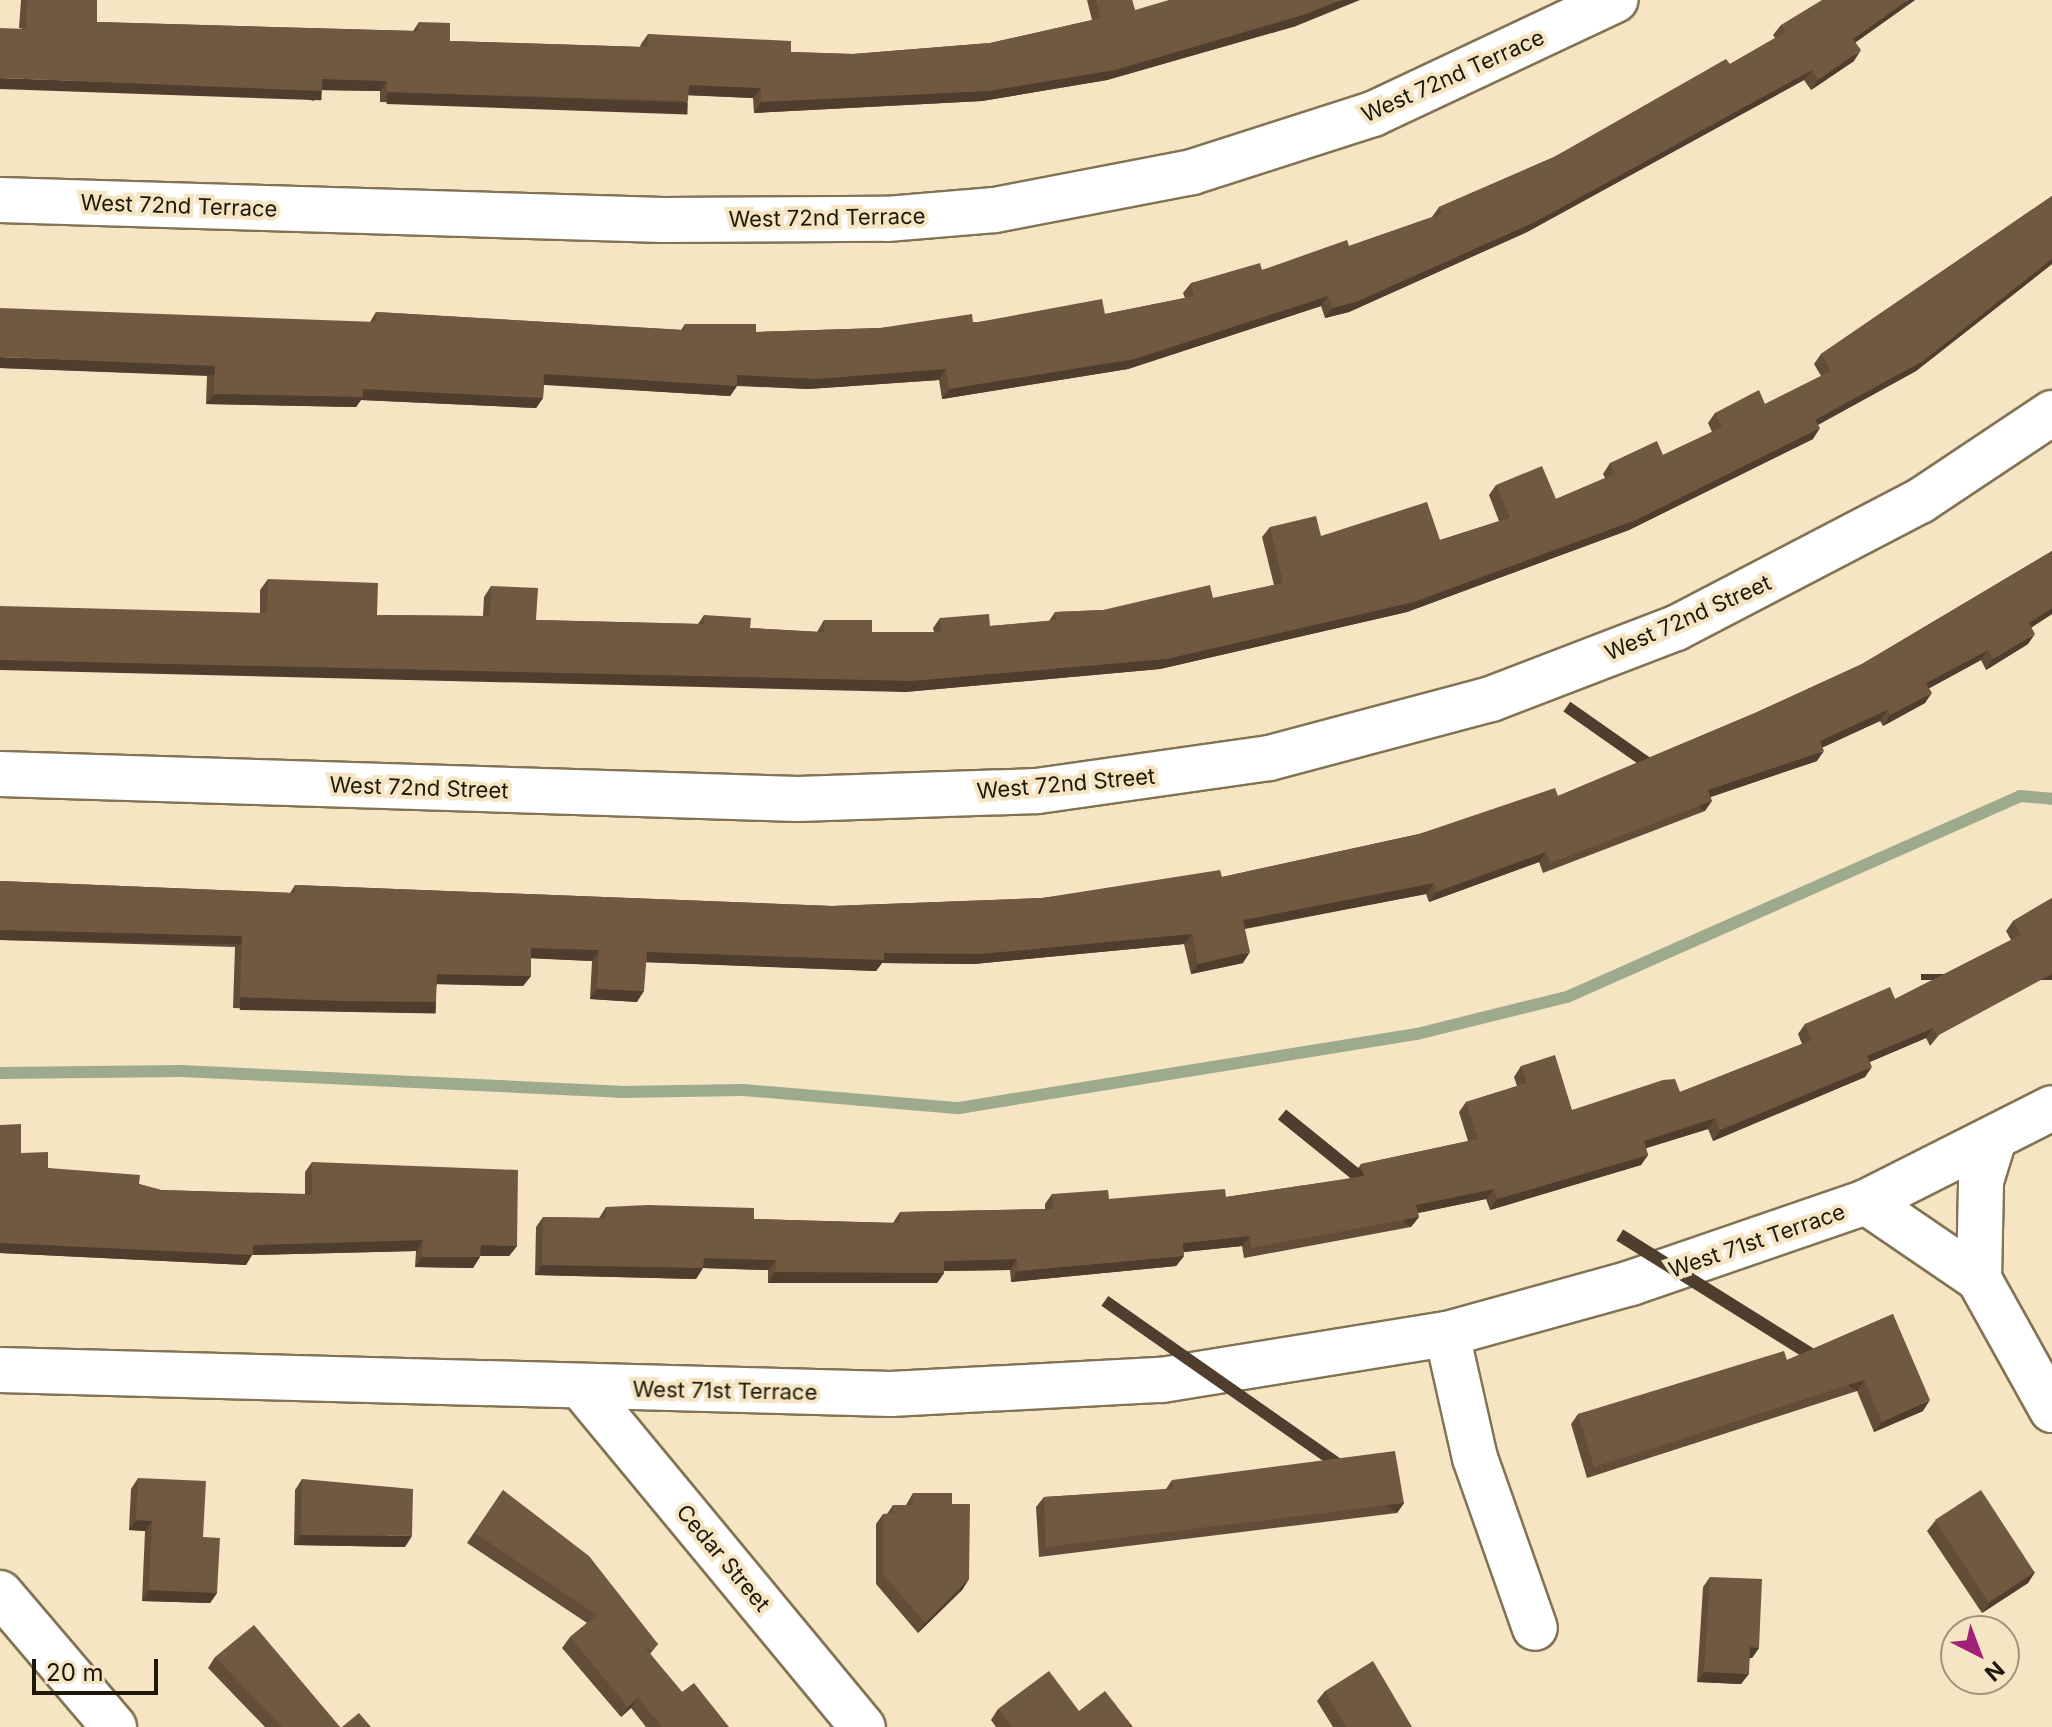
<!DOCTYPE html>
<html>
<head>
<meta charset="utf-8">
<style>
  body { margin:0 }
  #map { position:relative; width:2052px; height:1727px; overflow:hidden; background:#f5e5c3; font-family:Inter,sans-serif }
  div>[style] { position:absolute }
  .stream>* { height:12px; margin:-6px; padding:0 6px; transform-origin:6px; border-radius:6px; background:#9dab8c }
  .roads { filter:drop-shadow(2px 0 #817354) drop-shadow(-2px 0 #817354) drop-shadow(0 2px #817354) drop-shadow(0 -2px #817354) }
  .minor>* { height:44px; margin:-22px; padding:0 22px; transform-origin:22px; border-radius:22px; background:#fff }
  .wall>* { inset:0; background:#614d38 }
  .shaded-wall>* { inset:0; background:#4f3e2e; transform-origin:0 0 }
  .building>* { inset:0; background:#715941; transform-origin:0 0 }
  span { translate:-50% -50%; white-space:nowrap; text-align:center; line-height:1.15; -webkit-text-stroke:8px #f5e5c3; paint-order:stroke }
  .street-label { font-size:22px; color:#1e180c }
  .north { position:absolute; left:1940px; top:1615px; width:80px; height:80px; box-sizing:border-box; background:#f5e5c3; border:2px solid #9f937a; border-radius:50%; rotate:138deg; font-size:22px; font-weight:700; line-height:32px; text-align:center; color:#1e180c }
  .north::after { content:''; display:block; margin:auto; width:28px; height:36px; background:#9f2277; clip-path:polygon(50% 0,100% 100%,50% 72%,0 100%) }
  .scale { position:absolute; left:32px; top:1659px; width:126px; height:36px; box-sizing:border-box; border:4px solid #1e180c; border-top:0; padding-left:10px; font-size:24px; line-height:28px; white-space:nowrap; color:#1e180c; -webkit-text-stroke:6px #f5e5c3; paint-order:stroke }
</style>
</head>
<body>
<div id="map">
  <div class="stream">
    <i style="left:0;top:1073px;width:181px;rotate:-0.6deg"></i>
    <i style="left:181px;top:1071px;width:439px;rotate:2.7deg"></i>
    <i style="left:619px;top:1092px;width:124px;rotate:-0.9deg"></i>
    <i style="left:743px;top:1090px;width:217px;rotate:4.8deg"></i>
    <i style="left:959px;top:1108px;width:464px;rotate:-9.2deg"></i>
    <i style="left:1417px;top:1034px;width:154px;rotate:-13.9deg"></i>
    <i style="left:1567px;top:997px;width:496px;rotate:-23.9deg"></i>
    <i style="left:2020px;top:796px;width:32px;rotate:5deg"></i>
  </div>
  <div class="roads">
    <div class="minor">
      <i style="left:0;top:200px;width:663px;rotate:1.73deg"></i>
      <i style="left:663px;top:220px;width:224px;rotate:-0.3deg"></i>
      <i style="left:887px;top:219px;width:108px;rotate:-4.8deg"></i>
      <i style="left:995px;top:210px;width:201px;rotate:-10.9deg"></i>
      <i style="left:1192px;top:172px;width:190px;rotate:-17.8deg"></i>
      <i style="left:1373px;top:114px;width:268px;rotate:-25.2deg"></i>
      <i style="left:0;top:774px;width:798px;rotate:1.79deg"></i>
      <i style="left:798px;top:799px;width:239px;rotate:-1.9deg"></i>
      <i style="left:1037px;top:791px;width:234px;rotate:-8.1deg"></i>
      <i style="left:1269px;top:758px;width:230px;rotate:-14.9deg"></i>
      <i style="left:1491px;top:699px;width:198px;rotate:-21deg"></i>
      <i style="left:1676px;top:628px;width:275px;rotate:-27.5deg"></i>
      <i style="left:1920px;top:501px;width:159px;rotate:-33.7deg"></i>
      <i style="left:1866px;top:1202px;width:137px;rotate:34.3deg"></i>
      <i style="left:1979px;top:1279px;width:150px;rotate:60.9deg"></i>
      <i style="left:1979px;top:1279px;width:98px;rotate:-88.8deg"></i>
      <i style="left:1981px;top:1181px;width:44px;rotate:-72.8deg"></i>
      <i style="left:1447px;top:1334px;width:127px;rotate:77.3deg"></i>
      <i style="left:1475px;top:1458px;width:180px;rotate:70.6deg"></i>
      <i style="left:0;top:1370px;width:891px;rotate:1.54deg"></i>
      <i style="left:891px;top:1394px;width:271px;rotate:-3deg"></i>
      <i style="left:1162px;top:1380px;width:289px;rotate:-9.2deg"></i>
      <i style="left:1447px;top:1334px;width:191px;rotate:-15.5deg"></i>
      <i style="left:1631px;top:1283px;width:249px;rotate:-19deg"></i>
      <i style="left:1866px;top:1202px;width:208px;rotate:-26.8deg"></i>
      <i style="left:583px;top:1389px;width:439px;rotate:50.4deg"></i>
      <i style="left:0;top:1593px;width:176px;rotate:49.6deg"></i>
    </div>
  </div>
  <div class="wall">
    <i style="clip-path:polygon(21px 0,97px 0,97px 22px,413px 31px,419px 22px,450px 41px,640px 47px,641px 44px,648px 34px,791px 52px,853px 54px,990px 43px,1092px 20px,1087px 0,1132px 0,1135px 10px,1296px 26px,1107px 80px,982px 101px,754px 113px,753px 98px,688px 95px,688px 101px,681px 111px,380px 102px,380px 91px,322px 90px,314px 101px,19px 28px)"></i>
    <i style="clip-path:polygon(1915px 0,1856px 42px,1854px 61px,1811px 90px,1804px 80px,1527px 232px,1349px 312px,1325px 318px,1321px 306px,1128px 369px,942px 399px,939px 380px,808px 389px,737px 386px,730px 396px,544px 385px,543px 398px,536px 408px,361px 400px,356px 407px,206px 404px,207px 376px,0 368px,370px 322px,376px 312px,681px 330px,685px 324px,756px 332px,880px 328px,1105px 314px,1185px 298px,1183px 293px,1191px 283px,1262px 270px,1349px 246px,1432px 217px,1439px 207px,1554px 157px,1730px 64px,1775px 38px,1773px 35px,1781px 25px)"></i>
    <i style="clip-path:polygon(2052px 196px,2052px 264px,1916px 371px,1818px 425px,1813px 439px,1629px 530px,1407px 612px,1160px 669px,905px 692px,260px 613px,260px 590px,268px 579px,377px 615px,483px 616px,484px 597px,491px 586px,536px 620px,698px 624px,704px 615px,750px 628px,817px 632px,824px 620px,872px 632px,934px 632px,933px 628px,940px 618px,990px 626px,1049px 621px,1055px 612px,1103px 610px,1213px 598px,1274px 585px,1262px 537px,1270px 527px,1321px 536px,1440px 540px,1499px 521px,1489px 495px,1496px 485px,1556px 499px,1605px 478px,1603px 474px,1610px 463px,1663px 455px,1712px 432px,1708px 423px,1715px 413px,1765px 404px,1821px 376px,1814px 364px,1821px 354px)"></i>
    <i style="clip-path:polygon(2052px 551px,2052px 614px,2031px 627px,2028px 644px,1986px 670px,1981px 660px,1929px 688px,1925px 703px,1883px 726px,1880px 721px,1822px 747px,1817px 761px,1711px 797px,1705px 811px,1543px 873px,1539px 862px,1429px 902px,1426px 894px,1245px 929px,1243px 963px,1191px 974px,1184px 944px,974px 964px,882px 963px,876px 971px,646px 962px,637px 1002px,590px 999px,592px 961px,531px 958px,531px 976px,523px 986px,437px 984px,429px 1013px,333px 1011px,233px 1008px,235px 947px,0 940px,0 881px,290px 893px,295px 885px,832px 906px,1042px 898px,1222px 877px,1419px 834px,1558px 796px,1755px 713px,1862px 664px)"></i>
    <i style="clip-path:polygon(2052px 898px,1930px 1046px,1926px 1038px,1870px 1062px,1865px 1077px,1713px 1141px,1708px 1129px,1646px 1148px,1648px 1155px,1641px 1165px,1490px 1210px,1486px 1199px,1418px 1213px,1419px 1217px,1411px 1227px,1244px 1258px,1242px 1246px,1183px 1252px,1184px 1256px,1176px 1266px,1011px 1282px,1010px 1270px,944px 1271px,944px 1273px,937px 1283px,768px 1283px,768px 1270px,703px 1268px,696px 1279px,535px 1275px,536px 1227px,543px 1217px,599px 1218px,606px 1207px,754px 1219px,893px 1223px,900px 1212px,1045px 1209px,1045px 1204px,1052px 1194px,1109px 1199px,1226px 1197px,1355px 1178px,1354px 1174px,1361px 1164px,1468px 1141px,1459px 1112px,1466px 1102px,1517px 1086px,1514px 1077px,1521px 1066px,1572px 1110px,1680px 1092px,1802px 1044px,1798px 1034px,1805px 1024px,1895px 999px,2011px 940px,2006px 931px,2013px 921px)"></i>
    <i style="clip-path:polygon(0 1125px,21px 1153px,48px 1168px,139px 1184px,161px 1190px,305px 1194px,305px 1172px,312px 1162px,517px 1246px,509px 1256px,480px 1256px,473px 1268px,415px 1267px,416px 1251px,252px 1255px,246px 1265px,0 1253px)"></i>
    <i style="clip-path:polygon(1893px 1314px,1923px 1411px,1874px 1432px,1857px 1391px,1587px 1478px,1571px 1424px,1578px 1414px,1787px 1360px)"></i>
    <i style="clip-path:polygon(138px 1478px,203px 1537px,217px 1593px,210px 1603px,142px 1601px,145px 1531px,129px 1530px,131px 1489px)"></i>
    <i style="clip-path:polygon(302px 1479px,405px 1547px,294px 1545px,295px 1490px)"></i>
    <i style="clip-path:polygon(1172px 1480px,1404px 1503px,1397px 1513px,1039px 1557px,1036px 1507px,1044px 1497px,1166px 1489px)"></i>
    <i style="clip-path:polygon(503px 1490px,658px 1644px,650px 1654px,682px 1692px,729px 1727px,646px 1727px,631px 1708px,621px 1717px,562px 1648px,570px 1637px,587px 1623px,467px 1543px)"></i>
    <i style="clip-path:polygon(913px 1493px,952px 1504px,969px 1579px,962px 1590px,918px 1633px,876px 1584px,876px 1524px,883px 1514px,887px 1514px,893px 1505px,906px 1505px)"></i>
    <i style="clip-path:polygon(1935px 1521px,2035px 1572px,2028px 1583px,1982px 1613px,1927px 1531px)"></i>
    <i style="clip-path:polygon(1710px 1577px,1759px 1648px,1752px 1658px,1750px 1658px,1741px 1684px,1697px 1682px,1703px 1587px)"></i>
    <i style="clip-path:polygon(215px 1657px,340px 1727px,265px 1727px,208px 1668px)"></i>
    <i style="clip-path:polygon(1325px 1691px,1412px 1727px,1333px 1727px,1317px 1701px)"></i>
    <i style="clip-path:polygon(998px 1709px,1079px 1711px,1133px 1727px,996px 1727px,991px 1720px)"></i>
  </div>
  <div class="shaded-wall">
    <i style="clip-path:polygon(1341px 0,1360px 0,1296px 26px,1107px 80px,982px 101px,754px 113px,761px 102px)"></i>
    <i style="clip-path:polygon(1908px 0,1915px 0,1846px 49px,1853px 39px)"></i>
    <i style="clip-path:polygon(1861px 50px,1854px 61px,1811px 90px,1818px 80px)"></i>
    <i style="clip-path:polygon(1812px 70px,1804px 80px,1527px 232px,1349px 312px,1325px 318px,1332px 308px)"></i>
    <i style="left:0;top:78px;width:322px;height:11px;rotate:2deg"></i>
    <i style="clip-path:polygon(322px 79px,387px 81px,380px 91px,315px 90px)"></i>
    <i style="clip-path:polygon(689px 85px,761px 88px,753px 98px,682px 95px)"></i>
    <i style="left:387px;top:92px;width:301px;height:12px;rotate:2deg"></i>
    <i style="clip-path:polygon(2052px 259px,2052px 264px,1916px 371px,1808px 430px,1815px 420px)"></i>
    <i style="clip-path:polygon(1328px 296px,1321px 306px,1128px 369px,942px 399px,949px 389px)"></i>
    <i style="left:0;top:357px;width:215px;height:11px;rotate:2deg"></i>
    <i style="clip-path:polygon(946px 369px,939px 380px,808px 389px,731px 385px,737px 386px,730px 396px,537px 384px,544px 374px,737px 375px)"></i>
    <i style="clip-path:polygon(363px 389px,543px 398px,536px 408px,361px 400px,356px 407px,206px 404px,214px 394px)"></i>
    <i style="clip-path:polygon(1820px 428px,1813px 439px,1629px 530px,1407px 612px,1160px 669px,905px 692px,0 670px,0 660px,1167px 659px)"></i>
    <i style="clip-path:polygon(2052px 608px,2052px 614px,2022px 634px,2029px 623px)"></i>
    <i style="clip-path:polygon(2035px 634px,2028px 644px,1986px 670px,1993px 659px)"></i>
    <i style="clip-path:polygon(1988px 650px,1981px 660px,1919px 694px,1926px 683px)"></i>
    <i style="clip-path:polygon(1932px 693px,1925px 703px,1883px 726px,1890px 715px)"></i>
    <i style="clip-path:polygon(1887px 710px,1880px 721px,1813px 752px,1820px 741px)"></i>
    <i style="clip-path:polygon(1824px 751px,1817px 761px,1701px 800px,1708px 790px)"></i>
    <i style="left:1712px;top:801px;width:12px;height:173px;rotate:125deg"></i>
    <i style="clip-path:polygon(1546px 852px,1539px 862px,1429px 902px,1436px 892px)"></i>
    <i style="clip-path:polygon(1434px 883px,1426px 894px,1236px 930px,1243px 920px)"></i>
    <i style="left:0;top:930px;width:242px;height:10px;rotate:1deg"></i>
    <i style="clip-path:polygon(1192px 934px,1184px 944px,974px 964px,882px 963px,876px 971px,640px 962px,647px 952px,884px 953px)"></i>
    <i style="clip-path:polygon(531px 948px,599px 950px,592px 961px,524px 958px)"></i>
    <i style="clip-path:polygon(1250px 952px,1243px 963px,1191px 974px,1198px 964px)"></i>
    <i style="clip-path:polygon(437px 974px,531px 976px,523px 986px,430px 984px)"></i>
    <i style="left:2052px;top:974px;width:6px;height:131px;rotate:90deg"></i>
    <i style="clip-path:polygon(597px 989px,644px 991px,637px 1002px,590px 999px)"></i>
    <i style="left:240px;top:997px;width:196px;height:13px;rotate:1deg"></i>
    <i style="clip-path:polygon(1933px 1028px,1926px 1038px,1860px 1066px,1867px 1056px)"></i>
    <i style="clip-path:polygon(1872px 1067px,1865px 1077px,1713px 1141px,1720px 1130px)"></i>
    <i style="clip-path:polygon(1715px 1118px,1708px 1129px,1637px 1151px,1644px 1141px)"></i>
    <i style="clip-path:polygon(1648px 1155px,1641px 1165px,1490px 1210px,1497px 1199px)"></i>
    <i style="clip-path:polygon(1494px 1189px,1486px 1199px,1408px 1215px,1416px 1205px)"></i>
    <i style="left:1419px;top:1217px;width:13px;height:171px;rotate:129deg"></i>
    <i style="clip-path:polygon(1250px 1236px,1242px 1246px,1175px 1253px,1183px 1243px)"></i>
    <i style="clip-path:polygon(423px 1240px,416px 1251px,252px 1255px,246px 1265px,0 1253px,0 1243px,253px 1245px)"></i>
    <i style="clip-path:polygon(481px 1245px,517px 1246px,509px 1256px,474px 1256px)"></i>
    <i style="clip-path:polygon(1184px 1256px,1176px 1266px,1011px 1282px,1018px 1271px)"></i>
    <i style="clip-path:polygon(422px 1257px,480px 1257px,473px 1268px,415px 1267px)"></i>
    <i style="clip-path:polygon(704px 1258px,776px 1260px,768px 1270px,703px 1268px,696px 1279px,535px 1275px,542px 1265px)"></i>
    <i style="clip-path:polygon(1017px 1259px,1010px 1270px,937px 1271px,944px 1261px)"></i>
    <i style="clip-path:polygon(775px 1272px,944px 1273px,937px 1283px,768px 1283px)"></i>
    <i style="left:1864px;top:1380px;width:13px;height:284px;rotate:122deg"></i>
    <i style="clip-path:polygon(1930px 1400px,1923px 1411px,1874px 1432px,1882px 1422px)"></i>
    <i style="left:1404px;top:1503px;width:12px;height:361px;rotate:125deg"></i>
    <i style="clip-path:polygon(136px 1520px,152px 1521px,145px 1531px,129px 1530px)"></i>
    <i style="clip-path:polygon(301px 1535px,412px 1536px,405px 1547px,294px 1545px)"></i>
    <i style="clip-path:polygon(2035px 1572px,2028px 1583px,1982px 1613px,1989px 1603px)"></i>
    <i style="clip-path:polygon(969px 1579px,962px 1590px,918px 1633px,925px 1623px)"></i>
    <i style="clip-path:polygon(149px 1590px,217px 1593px,210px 1603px,142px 1601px)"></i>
    <i style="clip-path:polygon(1750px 1647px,1759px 1648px,1752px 1658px,1743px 1658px)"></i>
    <i style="clip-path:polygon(1704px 1672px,1749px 1674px,1741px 1684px,1697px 1682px)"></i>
    <i style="clip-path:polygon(638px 1698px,631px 1708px,621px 1717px,628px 1707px)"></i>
  </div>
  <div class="building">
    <i style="clip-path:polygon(27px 0,97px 0,97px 22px,418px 31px,419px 22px,450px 23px,450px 41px,647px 47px,648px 34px,791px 41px,791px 52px,853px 54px,990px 43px,1101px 18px,1096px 0,1132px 0,1135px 10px,1169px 0,1341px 0,1303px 15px,1115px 70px,989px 91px,761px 102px,761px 88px,689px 85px,688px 101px,387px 92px,387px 81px,322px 79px,322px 91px,0 78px,0 28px,26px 29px)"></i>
    <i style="clip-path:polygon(1822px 0,1908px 0,1853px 39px,1861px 50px,1818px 80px,1812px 70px,1535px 222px,1356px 302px,1332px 308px,1328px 296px,1135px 359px,949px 389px,946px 369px,816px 379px,737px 375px,737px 386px,544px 374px,543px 398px,363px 389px,363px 397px,214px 394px,215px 366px,0 357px,0 308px,376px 322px,376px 312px,685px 330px,685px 324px,756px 324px,756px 332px,880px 328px,972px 314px,973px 323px,1102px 299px,1105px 314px,1194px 296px,1191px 283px,1260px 263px,1262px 270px,1347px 240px,1349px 246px,1442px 214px,1439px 207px,1554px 157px,1726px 59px,1730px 64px,1786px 32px,1781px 25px)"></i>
    <i style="clip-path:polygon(2052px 196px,2052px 259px,1923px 361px,1815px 420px,1820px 428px,1636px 520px,1414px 602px,1167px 659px,912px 681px,0 660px,0 606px,267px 613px,268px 579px,378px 583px,377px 615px,490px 616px,491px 586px,538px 588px,536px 620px,704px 624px,704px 615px,751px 618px,750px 628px,824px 632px,824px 620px,872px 620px,872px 632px,941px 632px,940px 618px,989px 614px,990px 626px,1056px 620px,1055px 612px,1103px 610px,1210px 585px,1213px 598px,1283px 583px,1270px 527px,1316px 516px,1321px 536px,1427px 502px,1440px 540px,1510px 518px,1496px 485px,1542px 466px,1556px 499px,1615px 474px,1610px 463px,1657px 441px,1663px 455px,1722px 427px,1715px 413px,1759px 390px,1765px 404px,1831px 371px,1821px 354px)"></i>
    <i style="clip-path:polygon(2052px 551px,2052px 608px,2029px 623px,2035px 634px,1993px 659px,1988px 650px,1926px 683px,1932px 693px,1890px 715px,1887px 710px,1820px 741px,1824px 751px,1708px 790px,1712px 801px,1550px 863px,1546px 852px,1436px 892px,1434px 883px,1243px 920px,1250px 952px,1198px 964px,1192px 934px,981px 954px,884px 953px,884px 960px,647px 952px,644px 991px,597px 989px,599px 950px,531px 948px,531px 976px,437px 974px,436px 1002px,340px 1001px,240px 997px,242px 936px,0 930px,0 881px,295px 893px,295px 885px,832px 906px,1042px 898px,1220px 870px,1222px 877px,1419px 834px,1555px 788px,1558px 796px,1755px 713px,1862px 664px)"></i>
    <i style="clip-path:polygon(2052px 898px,2052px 974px,1937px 1036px,1933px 1028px,1867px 1056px,1872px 1067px,1720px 1130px,1715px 1118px,1644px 1141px,1648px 1155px,1497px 1199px,1494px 1189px,1416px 1205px,1419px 1217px,1251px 1248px,1250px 1236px,1183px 1243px,1184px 1256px,1018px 1271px,1017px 1259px,944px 1261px,944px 1273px,775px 1272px,776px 1260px,704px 1258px,703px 1268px,542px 1265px,543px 1217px,606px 1218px,606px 1207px,648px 1205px,754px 1208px,754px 1219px,900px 1223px,900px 1212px,1053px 1209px,1052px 1194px,1108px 1190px,1109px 1199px,1225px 1189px,1226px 1197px,1364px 1176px,1361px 1164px,1478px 1139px,1466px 1102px,1527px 1083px,1521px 1066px,1555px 1055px,1572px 1110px,1663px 1080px,1675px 1079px,1680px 1092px,1812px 1040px,1805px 1024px,1890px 987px,1895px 999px,2021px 935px,2013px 921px)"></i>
    <i style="clip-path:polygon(21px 1124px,21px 1153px,48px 1152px,48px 1168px,140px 1175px,139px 1184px,161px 1190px,312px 1195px,312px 1162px,518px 1170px,517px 1246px,481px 1245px,480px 1257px,422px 1257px,423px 1240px,253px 1245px,253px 1255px,0 1243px,0 1125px)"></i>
    <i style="clip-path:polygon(1893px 1314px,1930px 1400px,1882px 1422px,1864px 1380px,1594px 1467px,1578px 1414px,1784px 1351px,1787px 1360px)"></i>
    <i style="clip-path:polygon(1395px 1451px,1404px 1503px,1046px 1547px,1044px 1497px,1173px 1489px,1172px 1480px)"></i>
    <i style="clip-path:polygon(138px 1478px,206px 1481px,203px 1537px,220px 1538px,217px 1593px,149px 1590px,152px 1521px,136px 1520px)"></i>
    <i style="clip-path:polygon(302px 1479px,413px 1489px,412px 1536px,301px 1535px)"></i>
    <i style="clip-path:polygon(503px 1490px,589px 1556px,658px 1644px,651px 1651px,643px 1645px,682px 1692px,694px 1683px,729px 1727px,662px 1727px,638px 1698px,628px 1707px,570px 1637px,597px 1615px,475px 1533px)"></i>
    <i style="left:1981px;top:1490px;width:98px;height:55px;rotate:57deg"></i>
    <i style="clip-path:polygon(913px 1493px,952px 1493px,952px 1504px,970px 1504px,969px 1579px,925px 1623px,883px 1574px,883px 1514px,893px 1513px,893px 1505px,912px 1505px)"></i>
    <i style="clip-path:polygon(1710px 1577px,1762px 1579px,1759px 1648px,1750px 1647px,1749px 1674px,1704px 1672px)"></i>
    <i style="clip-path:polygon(254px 1625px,340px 1727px,282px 1727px,215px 1657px)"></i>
    <i style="clip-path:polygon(1373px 1661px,1412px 1727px,1346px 1727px,1325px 1691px)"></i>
    <i style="clip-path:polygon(1049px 1671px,1079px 1711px,1105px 1691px,1133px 1727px,1012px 1727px,998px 1709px)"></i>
    <i style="clip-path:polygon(359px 1713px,371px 1727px,342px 1727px)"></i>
  </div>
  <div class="street-label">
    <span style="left:1453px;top:76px;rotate:-24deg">West 72nd Terrace</span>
    <span style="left:179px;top:206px;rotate:2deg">West 72nd Terrace</span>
    <span style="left:827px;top:218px;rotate:-1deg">West 72nd Terrace</span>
    <span style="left:1688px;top:618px;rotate:-24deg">West 72nd Street</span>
    <span style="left:1066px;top:784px;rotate:-5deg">West 72nd Street</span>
    <span style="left:419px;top:788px;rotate:2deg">West 72nd Street</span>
    <span style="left:1757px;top:1241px;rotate:-19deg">West 71st Terrace</span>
    <span style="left:725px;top:1391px;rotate:1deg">West 71st Terrace</span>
    <span style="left:723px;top:1558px;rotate:50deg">Cedar Street</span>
  </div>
  <div class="north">N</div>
  <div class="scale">20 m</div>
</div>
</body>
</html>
